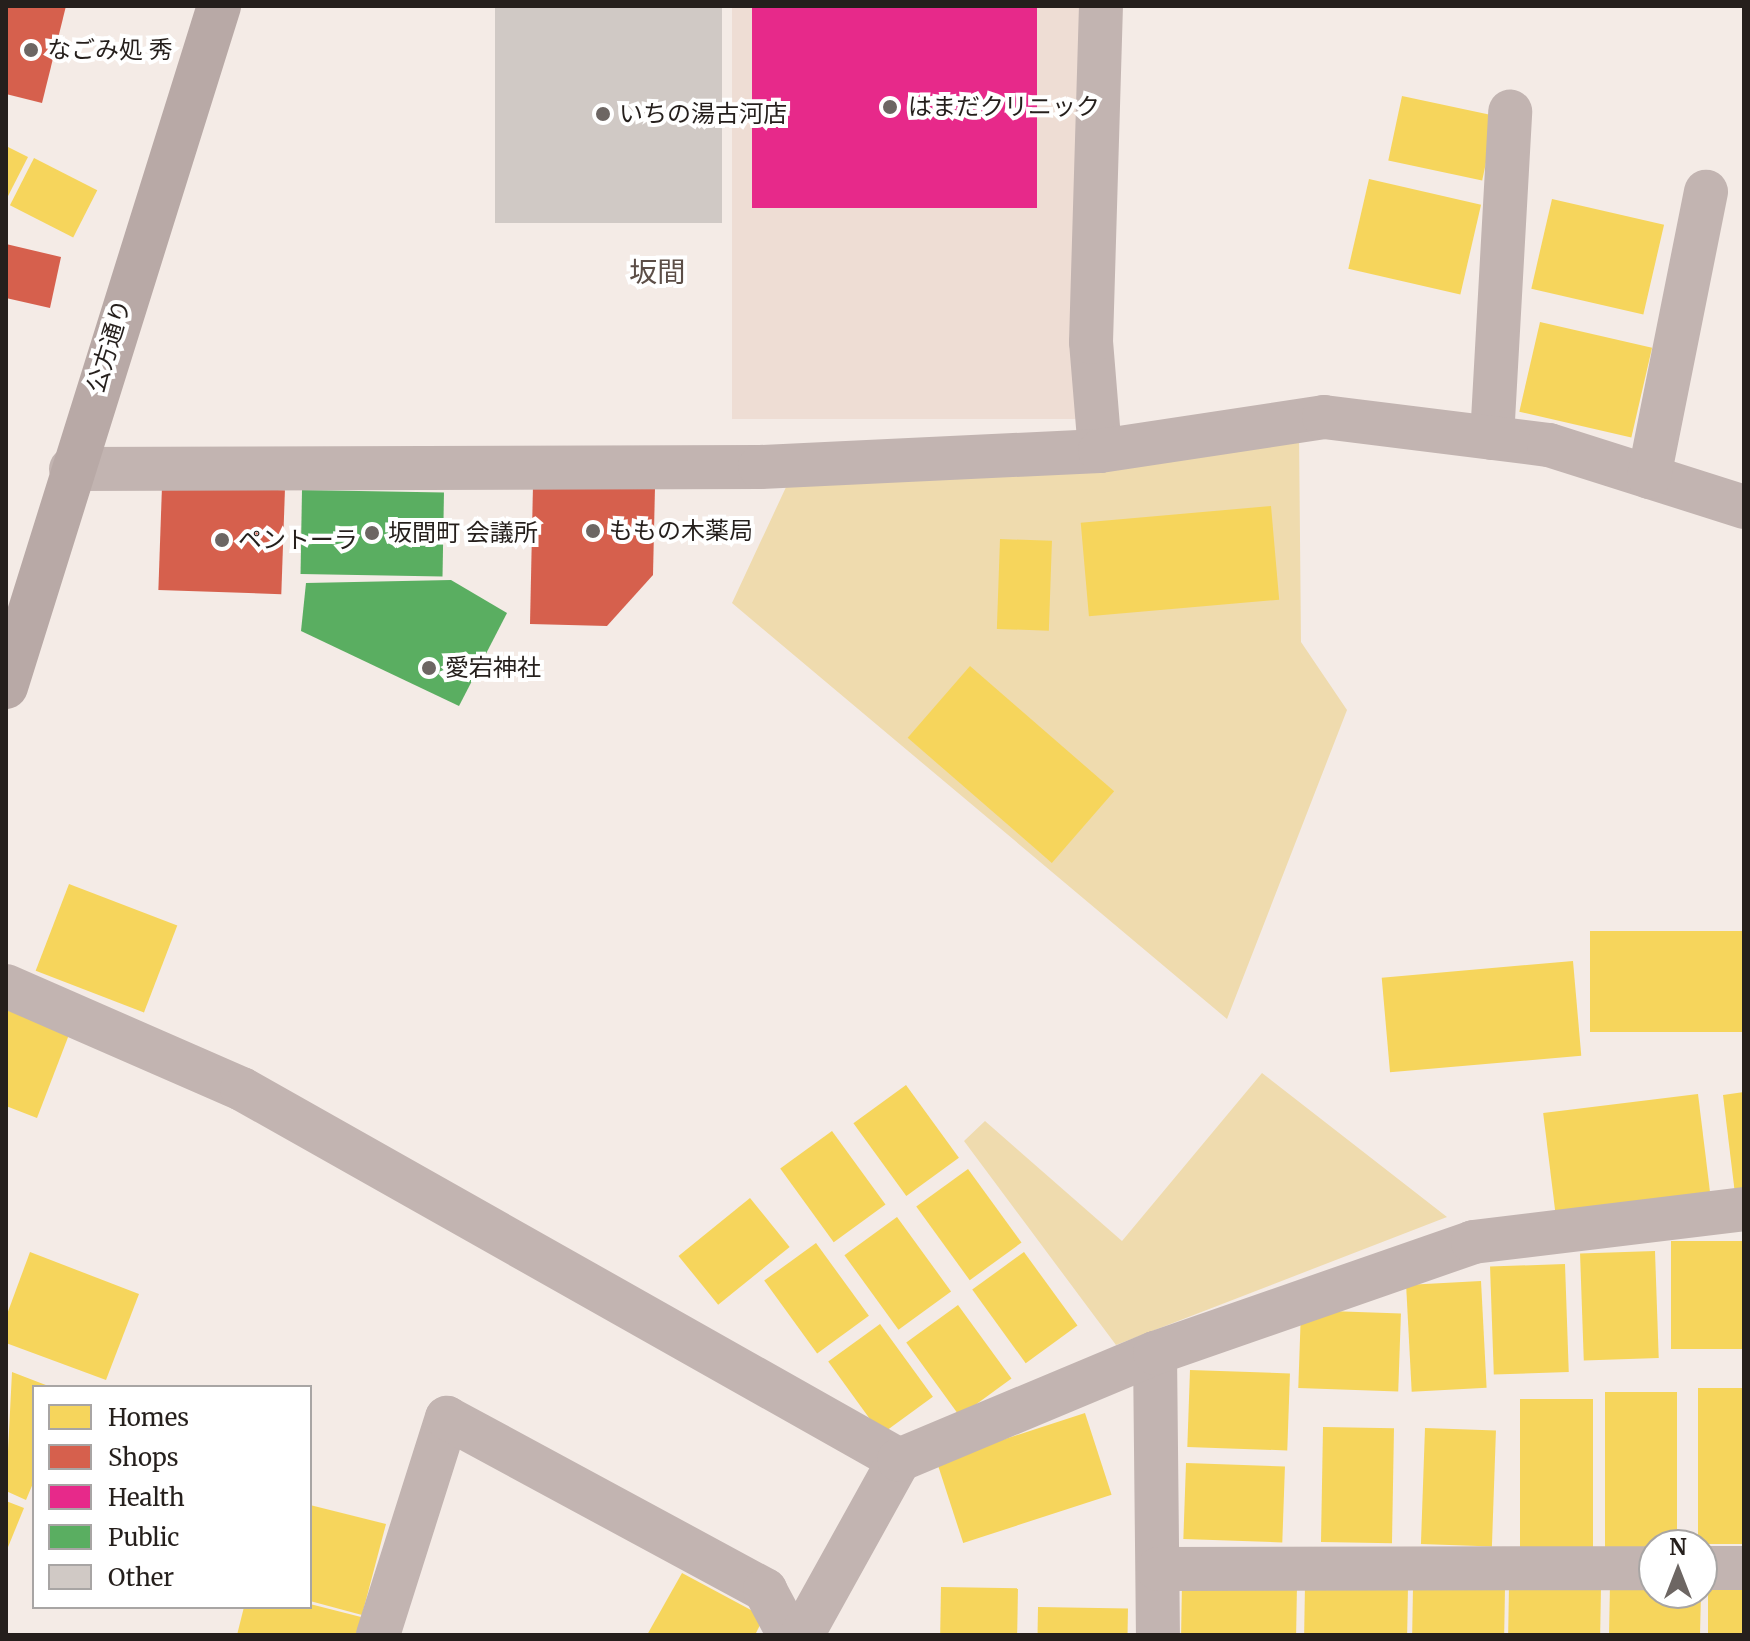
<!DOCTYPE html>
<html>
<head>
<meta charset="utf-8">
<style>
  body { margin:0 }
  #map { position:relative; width:1750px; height:1641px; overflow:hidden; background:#f4ebe6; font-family:Merriweather,"Noto Sans JP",serif }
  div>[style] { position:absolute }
  .built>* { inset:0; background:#eeddd4; transform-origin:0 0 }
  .green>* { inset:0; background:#efdbae }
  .homes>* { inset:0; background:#f6d55c; transform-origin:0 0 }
  .shops>* { inset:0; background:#d6604d; transform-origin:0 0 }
  .health>* { inset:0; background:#e7298a; transform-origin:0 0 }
  .public>* { inset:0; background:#5aae61; transform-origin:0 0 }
  .building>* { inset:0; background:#d0c9c5; transform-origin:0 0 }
  .street>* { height:44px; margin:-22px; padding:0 22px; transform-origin:22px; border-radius:22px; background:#c2b4b1 }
  .secondary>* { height:44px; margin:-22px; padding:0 22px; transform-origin:22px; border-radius:22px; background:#b8a9a6 }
  .dots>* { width:22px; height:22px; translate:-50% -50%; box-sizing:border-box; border:4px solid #fff; border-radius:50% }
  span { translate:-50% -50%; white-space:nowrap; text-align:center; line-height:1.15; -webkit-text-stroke:8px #fff; paint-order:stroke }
  .poi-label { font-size:24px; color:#251f1c }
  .left { translate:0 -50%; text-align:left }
  .street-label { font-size:24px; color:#251f1c }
  .quarter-label { font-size:28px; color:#5c4e47 }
  .frame { position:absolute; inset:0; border:8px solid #251f1c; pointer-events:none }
  .legend { position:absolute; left:32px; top:1385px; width:280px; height:224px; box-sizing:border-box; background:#fff; border:2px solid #a8a5a4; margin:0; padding:10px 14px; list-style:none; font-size:24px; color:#251f1c }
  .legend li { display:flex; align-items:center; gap:16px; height:40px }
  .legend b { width:40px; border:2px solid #a8a5a4 }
  .north { position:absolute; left:1638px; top:1529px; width:80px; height:80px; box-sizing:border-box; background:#fff; border:2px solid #a8a5a4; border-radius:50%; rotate:0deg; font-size:22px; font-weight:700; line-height:32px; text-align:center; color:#251f1c }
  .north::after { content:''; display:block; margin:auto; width:28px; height:36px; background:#6d6663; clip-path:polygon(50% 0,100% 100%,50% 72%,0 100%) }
</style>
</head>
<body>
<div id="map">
  <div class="built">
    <i style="left:732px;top:6px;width:353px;height:413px"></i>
  </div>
  <div class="green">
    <i style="clip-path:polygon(1299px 433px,1301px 642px,1347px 710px,1227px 1019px,732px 603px,787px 485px)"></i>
    <i style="clip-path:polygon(1262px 1073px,1447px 1217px,1116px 1345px,964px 1141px,985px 1121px,1122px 1241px)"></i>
  </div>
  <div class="homes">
    <i style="left:1402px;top:96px;width:96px;height:66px;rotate:12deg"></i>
    <i style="clip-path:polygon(6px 146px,28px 157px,6px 200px)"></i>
    <i style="left:34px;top:158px;width:71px;height:53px;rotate:27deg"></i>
    <i style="left:1369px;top:179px;width:115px;height:92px;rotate:13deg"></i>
    <i style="left:1552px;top:199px;width:115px;height:92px;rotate:13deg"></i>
    <i style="left:1540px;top:322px;width:115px;height:92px;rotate:13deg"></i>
    <i style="left:1271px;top:506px;width:94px;height:191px;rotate:85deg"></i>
    <i style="left:1000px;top:539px;width:52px;height:90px;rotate:2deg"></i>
    <i style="left:970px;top:666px;width:191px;height:95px;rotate:41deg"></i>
    <i style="left:69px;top:884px;width:116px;height:93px;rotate:21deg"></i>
    <i style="left:1744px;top:931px;width:101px;height:154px;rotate:90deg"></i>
    <i style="left:1573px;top:961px;width:95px;height:192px;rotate:85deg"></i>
    <i style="clip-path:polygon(6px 1007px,70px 1032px,37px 1118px,6px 1106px)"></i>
    <i style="left:906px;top:1085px;width:90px;height:65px;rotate:54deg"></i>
    <i style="clip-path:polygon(1744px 1092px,1744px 1193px,1735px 1194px,1723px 1095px)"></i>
    <i style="left:1698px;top:1094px;width:100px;height:156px;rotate:83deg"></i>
    <i style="left:832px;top:1131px;width:91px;height:64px;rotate:54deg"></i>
    <i style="left:968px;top:1169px;width:91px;height:64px;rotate:54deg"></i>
    <i style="left:750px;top:1198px;width:63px;height:92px;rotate:51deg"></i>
    <i style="left:897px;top:1217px;width:92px;height:65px;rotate:54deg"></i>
    <i style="left:1744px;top:1241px;width:108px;height:73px;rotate:90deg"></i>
    <i style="left:816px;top:1243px;width:90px;height:64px;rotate:54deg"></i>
    <i style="left:1655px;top:1251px;width:107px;height:75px;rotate:88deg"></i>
    <i style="clip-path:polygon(30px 1252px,139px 1294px,106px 1380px,6px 1343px,6px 1317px)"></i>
    <i style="left:1024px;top:1252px;width:91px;height:64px;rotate:54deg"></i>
    <i style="left:1565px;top:1264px;width:108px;height:75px;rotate:88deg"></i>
    <i style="left:1481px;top:1281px;width:107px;height:75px;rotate:87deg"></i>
    <i style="left:958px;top:1305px;width:91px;height:64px;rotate:54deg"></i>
    <i style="left:1301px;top:1310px;width:100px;height:78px;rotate:2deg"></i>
    <i style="left:880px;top:1324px;width:90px;height:64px;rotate:54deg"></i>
    <i style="left:1190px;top:1370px;width:100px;height:77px;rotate:2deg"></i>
    <i style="clip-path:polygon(12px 1372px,51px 1387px,34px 1387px,34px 1481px,26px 1500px,6px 1491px)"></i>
    <i style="left:1698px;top:1388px;width:46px;height:156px"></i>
    <i style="left:1605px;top:1392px;width:72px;height:156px"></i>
    <i style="left:1520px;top:1399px;width:73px;height:155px"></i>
    <i style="left:1085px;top:1413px;width:86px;height:156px;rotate:72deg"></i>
    <i style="left:1323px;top:1427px;width:71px;height:115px;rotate:1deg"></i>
    <i style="left:1425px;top:1428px;width:71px;height:116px;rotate:2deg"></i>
    <i style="left:1186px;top:1463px;width:99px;height:76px;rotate:2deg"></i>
    <i style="clip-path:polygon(6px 1501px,24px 1508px,6px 1552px)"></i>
    <i style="clip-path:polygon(310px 1505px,386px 1524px,362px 1615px,310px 1601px)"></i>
    <i style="clip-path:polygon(682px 1573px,764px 1617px,755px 1635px,647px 1635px)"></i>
    <i style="left:1182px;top:1583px;width:115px;height:52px;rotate:1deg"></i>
    <i style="clip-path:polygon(1610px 1584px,1701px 1593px,1700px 1635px,1609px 1635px)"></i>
    <i style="left:1305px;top:1585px;width:103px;height:50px;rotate:1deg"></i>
    <i style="left:1509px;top:1586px;width:92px;height:49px;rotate:1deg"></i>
    <i style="left:1708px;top:1586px;width:36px;height:49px"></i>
    <i style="left:941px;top:1587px;width:77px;height:48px;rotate:1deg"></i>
    <i style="left:1413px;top:1587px;width:92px;height:48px;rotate:1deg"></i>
    <i style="clip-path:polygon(310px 1604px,361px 1617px,357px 1635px,237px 1635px,244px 1607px)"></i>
    <i style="left:1038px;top:1607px;width:90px;height:28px;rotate:1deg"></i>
  </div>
  <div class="shops">
    <i style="clip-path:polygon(6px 6px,66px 6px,42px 103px,6px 94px)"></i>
    <i style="clip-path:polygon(6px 244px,61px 257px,50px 308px,6px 298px)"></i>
    <i style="clip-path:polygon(533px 485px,655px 487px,653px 575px,607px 626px,530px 624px)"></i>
    <i style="left:162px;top:486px;width:123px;height:104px;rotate:2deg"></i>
  </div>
  <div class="health">
    <i style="left:752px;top:6px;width:285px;height:202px"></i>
  </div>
  <div class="public">
    <i style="left:302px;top:490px;width:142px;height:84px;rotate:1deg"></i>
    <i style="clip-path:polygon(451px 580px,507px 613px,459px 706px,301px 631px,306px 583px)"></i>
  </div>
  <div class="building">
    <i style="left:495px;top:6px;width:227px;height:217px"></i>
  </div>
  <div class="street">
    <i style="left:1492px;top:438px;width:327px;rotate:-86.8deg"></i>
    <i style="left:1100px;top:451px;width:109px;rotate:-94.7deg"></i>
    <i style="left:1091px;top:342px;width:336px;rotate:-88.3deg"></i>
    <i style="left:71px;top:469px;width:689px;rotate:-0.17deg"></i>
    <i style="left:760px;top:467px;width:340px;rotate:-2.7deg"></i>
    <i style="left:1100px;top:451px;width:227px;rotate:-8.6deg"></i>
    <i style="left:1324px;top:417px;width:227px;rotate:7.1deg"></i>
    <i style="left:1549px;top:445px;width:205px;rotate:17.6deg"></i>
    <i style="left:1649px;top:477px;width:291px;rotate:-78.7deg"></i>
    <i style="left:6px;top:986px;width:257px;rotate:23.6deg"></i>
    <i style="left:242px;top:1089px;width:755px;rotate:29.45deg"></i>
    <i style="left:1155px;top:1353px;width:282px;rotate:89.4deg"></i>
    <i style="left:1702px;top:1568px;width:42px"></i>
    <i style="left:1158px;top:1569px;width:496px;rotate:-0.1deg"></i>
    <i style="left:378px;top:1635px;width:228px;rotate:-72.4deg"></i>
    <i style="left:447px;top:1418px;width:362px;rotate:28.4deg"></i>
    <i style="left:765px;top:1590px;width:51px;rotate:61.9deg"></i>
    <i style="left:802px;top:1635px;width:200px;rotate:-61deg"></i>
    <i style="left:899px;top:1460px;width:277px;rotate:-22.7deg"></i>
    <i style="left:1155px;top:1353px;width:337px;rotate:-19.2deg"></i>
    <i style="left:1473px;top:1242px;width:273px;rotate:-6.9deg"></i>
  </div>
  <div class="secondary">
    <i style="left:6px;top:687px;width:714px;rotate:-72.63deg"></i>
  </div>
  <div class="dots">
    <i style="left:31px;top:50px;background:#6d6663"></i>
    <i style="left:890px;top:107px;background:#6d6663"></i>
    <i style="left:603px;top:114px;background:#6d6663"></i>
    <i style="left:593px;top:531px;background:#6d6663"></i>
    <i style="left:372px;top:533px;background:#6d6663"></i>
    <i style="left:222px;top:540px;background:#6d6663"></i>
    <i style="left:429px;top:668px;background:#6d6663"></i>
  </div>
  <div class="poi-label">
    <span class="left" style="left:47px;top:50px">なごみ処 秀</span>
    <span class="left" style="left:908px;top:107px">はまだクリニック</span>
    <span class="left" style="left:619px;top:114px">いちの湯古河店</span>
    <span class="left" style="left:609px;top:531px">ももの木薬局</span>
    <span class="left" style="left:388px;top:533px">坂間町 会議所</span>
    <span class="left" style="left:238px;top:540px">ペントーラ</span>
    <span class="left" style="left:445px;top:668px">愛宕神社</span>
  </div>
  <div class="street-label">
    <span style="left:109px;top:346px;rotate:-73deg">公方通り</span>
  </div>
  <div class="quarter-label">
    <span style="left:657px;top:272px">坂間</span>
  </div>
  <div class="frame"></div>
  <ul class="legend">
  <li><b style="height:22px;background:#f6d55c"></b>Homes</li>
  <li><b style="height:22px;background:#d6604d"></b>Shops</li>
  <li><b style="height:22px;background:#e7298a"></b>Health</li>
  <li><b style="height:22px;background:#5aae61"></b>Public</li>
  <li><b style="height:22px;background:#d0c9c5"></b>Other</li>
  </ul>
  <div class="north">N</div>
</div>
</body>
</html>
